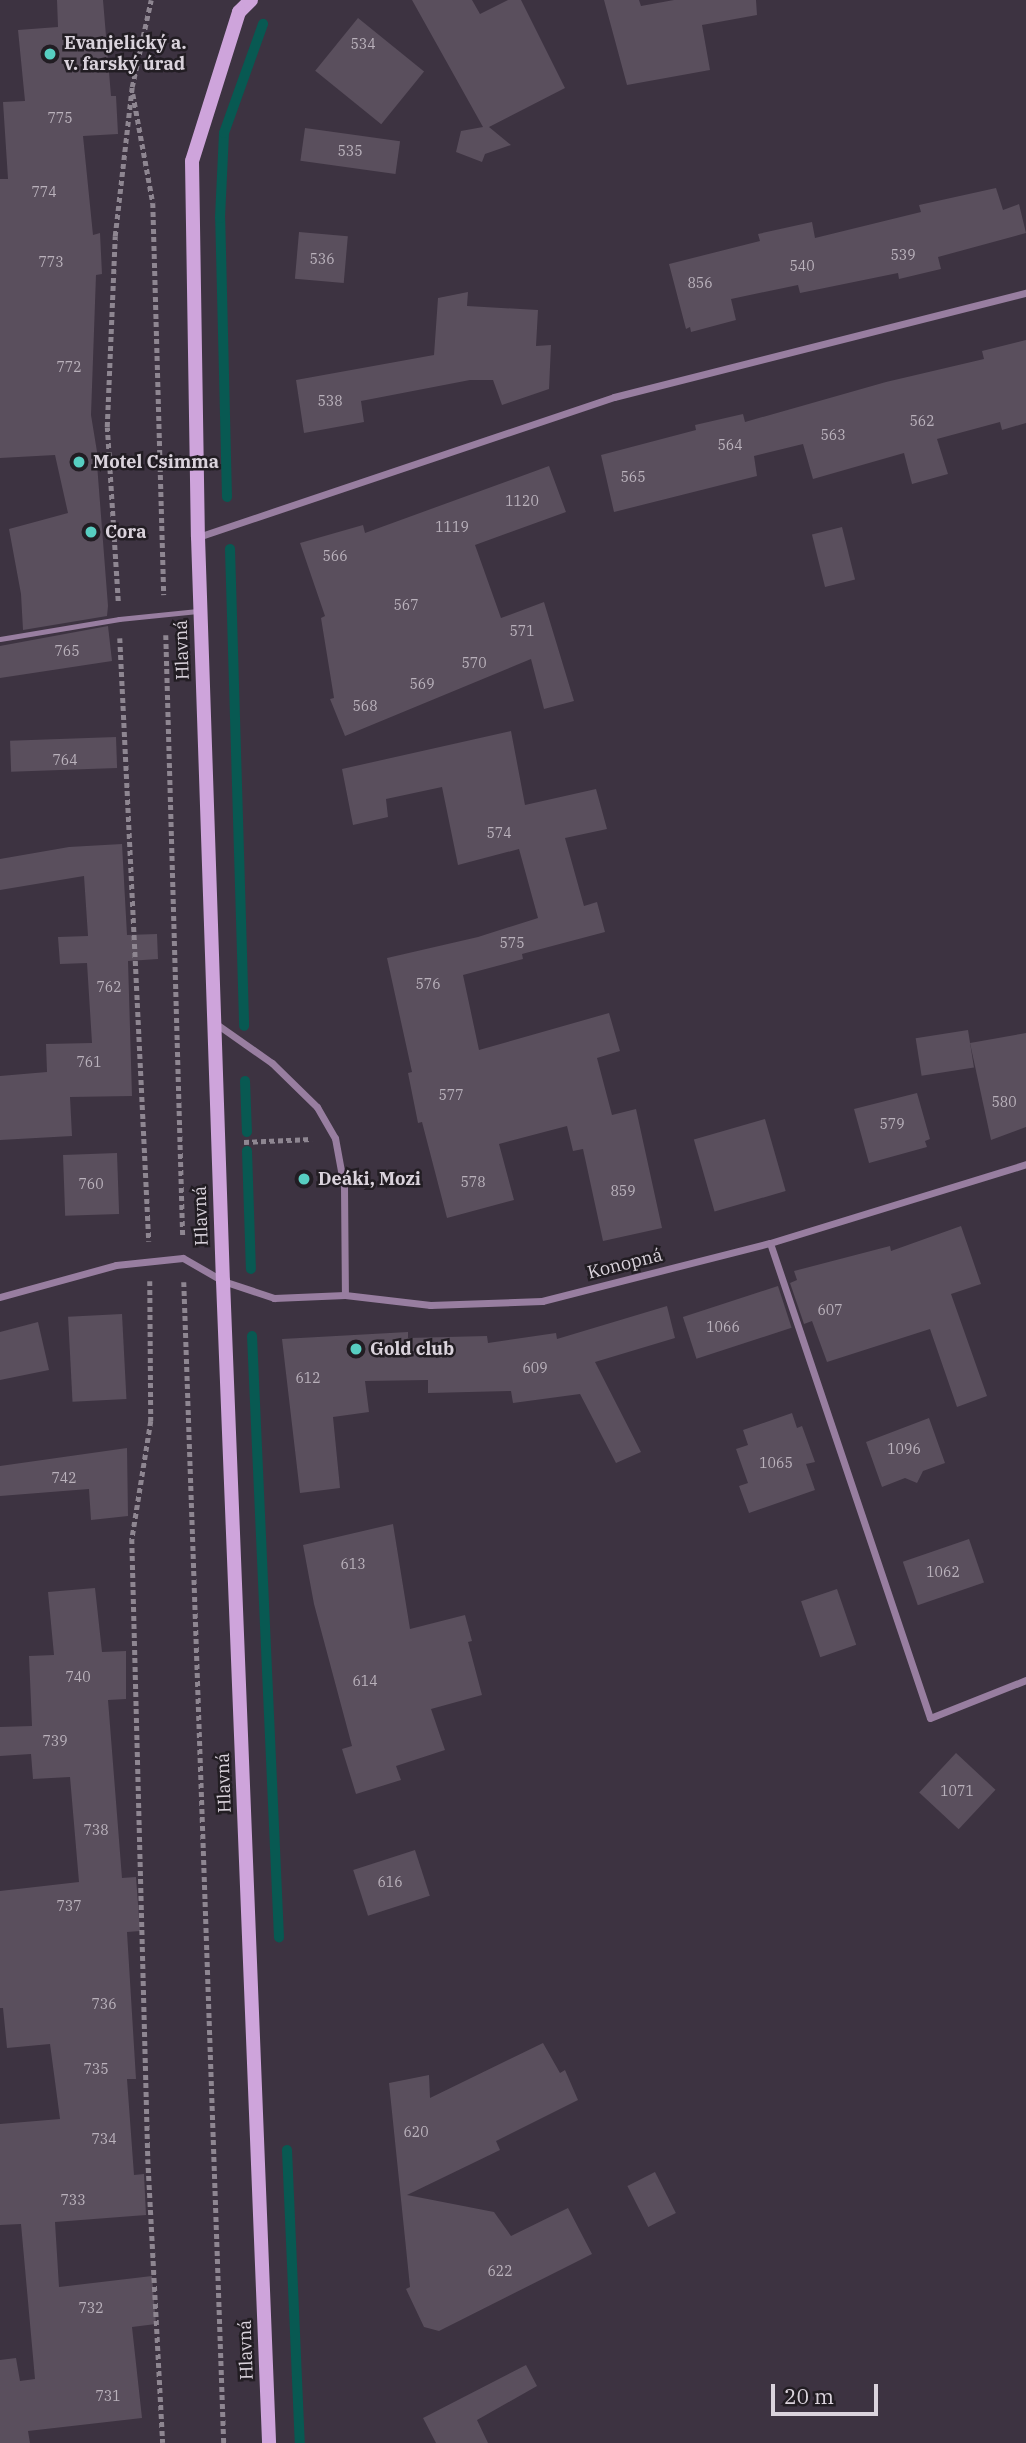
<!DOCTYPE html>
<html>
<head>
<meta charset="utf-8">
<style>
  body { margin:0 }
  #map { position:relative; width:1026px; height:2443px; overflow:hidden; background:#3d3341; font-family:"IBM Plex Serif",serif }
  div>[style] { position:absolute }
  .stream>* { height:10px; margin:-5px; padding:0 5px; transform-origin:5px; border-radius:5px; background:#085952 }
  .building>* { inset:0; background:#5a4f5d; transform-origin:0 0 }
  .path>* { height:4.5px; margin-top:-2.25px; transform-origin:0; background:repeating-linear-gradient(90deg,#8e8691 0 5px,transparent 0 8.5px) }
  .lane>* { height:5px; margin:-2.5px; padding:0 2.5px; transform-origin:2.5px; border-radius:2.5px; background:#987ea0 }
  .street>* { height:7px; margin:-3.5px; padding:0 3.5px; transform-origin:3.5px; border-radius:3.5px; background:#987ea0 }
  .secondary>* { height:14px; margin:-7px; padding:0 7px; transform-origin:7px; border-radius:7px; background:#cea4db }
  .dots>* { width:19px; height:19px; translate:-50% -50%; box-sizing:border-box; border:4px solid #221d23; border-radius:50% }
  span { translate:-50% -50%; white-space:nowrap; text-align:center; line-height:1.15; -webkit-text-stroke:5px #221d23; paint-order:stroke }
  .number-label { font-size:14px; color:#bab2bc }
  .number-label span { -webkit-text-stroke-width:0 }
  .poi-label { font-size:18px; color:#dad3dc; font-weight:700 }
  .left { translate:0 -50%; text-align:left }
  .street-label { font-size:18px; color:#dad3dc }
  .scale { position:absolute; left:771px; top:2384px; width:107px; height:32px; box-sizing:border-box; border:4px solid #dad3dc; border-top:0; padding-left:9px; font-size:21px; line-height:24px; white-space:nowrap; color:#dad3dc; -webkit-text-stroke:5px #221d23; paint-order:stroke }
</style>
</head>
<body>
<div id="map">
  <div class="stream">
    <i style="left:227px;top:497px;width:279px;rotate:-91.4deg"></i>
    <i style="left:220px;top:218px;width:85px;rotate:-87.3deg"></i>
    <i style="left:224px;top:133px;width:116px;rotate:-70.3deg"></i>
    <i style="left:230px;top:549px;width:477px;rotate:88.3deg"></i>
    <i style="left:245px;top:1081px;width:51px;rotate:87.8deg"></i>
    <i style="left:247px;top:1151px;width:118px;rotate:88.1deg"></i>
    <i style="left:252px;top:1336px;width:602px;rotate:87.43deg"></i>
    <i style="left:287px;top:2150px;width:293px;rotate:87.5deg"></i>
  </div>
  <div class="building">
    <i style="clip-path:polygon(57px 0,103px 0,111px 96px,116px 96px,118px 134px,83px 136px,93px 235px,100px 233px,102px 274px,96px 275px,91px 415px,99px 464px,97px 464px,108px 606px,107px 616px,23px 630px,21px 594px,9px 529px,68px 513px,55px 455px,0 458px,0 179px,8px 179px,3px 102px,25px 101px,18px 30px,58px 27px)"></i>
    <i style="clip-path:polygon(412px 0,472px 0,480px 14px,508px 0,521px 0,565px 88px,489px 127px,511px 145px,485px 154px,482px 162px,456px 152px,461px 131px,483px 127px)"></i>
    <i style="clip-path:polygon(604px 0,639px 0,641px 6px,674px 0,756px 0,757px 15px,702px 25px,710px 70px,627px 85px)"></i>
    <i style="left:358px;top:18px;width:85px;height:68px;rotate:39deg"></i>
    <i style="left:305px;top:128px;width:96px;height:33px;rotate:8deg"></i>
    <i style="clip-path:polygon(996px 188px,1003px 210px,1019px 204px,1026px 233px,938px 257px,941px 269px,899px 279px,898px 273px,800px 293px,798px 285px,731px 299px,736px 320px,691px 332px,690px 327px,686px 329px,669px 264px,760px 241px,758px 234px,812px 222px,815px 238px,921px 212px,919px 205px)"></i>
    <i style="left:299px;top:232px;width:49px;height:47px;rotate:5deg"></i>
    <i style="clip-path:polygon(468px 292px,467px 306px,538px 310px,536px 346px,551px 345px,549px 389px,502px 405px,493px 380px,470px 380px,361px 401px,364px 422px,304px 433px,296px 380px,434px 355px,438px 298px)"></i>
    <i style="clip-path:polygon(1026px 340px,1026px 423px,1002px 430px,1000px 422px,937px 439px,948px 474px,912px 484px,904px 453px,813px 479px,803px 444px,754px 456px,757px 476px,614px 512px,601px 455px,696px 430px,695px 425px,743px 414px,745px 422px,886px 382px,984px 359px,982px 351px)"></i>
    <i style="clip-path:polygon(549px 466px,566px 512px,475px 545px,501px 618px,544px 602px,574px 701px,544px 709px,531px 659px,345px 736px,330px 699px,334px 698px,321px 618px,325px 616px,300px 543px,363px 525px,365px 533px)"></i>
    <i style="left:842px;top:527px;width:54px;height:31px;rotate:76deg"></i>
    <i style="clip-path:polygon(108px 626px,112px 661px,0 678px,0 646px)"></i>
    <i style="clip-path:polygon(511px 731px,525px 805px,596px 789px,607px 829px,565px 838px,584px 906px,597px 902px,605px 932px,522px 954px,523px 959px,463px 975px,479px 1050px,609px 1013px,620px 1051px,597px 1058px,612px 1115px,636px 1109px,662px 1228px,603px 1241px,583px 1149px,573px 1151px,567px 1126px,499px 1144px,514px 1200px,447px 1218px,422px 1122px,418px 1123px,408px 1073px,412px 1072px,387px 958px,478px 937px,538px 918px,519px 849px,458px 865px,442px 787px,386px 799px,388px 817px,353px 825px,342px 769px)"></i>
    <i style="left:116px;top:737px;width:31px;height:106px;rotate:88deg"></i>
    <i style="clip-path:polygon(122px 844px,127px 935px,157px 934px,158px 959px,128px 961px,132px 1096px,70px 1097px,72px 1136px,0 1140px,0 1076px,47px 1072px,46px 1044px,92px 1043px,87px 963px,60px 964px,58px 937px,88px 936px,84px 876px,0 890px,0 859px,69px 847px)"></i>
    <i style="left:968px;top:1030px;width:38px;height:53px;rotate:81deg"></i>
    <i style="clip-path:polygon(1026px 1033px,1026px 1127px,991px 1140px,970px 1043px)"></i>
    <i style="clip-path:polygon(917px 1093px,930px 1139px,925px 1141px,927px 1147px,869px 1163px,854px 1109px)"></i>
    <i style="left:765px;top:1119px;width:75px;height:74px;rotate:74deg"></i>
    <i style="left:117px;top:1153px;width:61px;height:54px;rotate:88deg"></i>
    <i style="clip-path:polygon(961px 1226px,981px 1284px,951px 1294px,987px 1396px,957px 1407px,930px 1329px,827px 1362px,812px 1321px,804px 1324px,790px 1283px,797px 1280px,794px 1271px,890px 1246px,891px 1251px)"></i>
    <i style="left:778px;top:1286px;width:44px;height:100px;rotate:72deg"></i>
    <i style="clip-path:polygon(667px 1306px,675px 1338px,595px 1362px,641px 1452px,616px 1463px,580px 1394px,513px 1403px,511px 1391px,428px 1393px,428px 1380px,365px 1381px,369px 1412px,333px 1417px,340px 1488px,300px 1493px,282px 1339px,408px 1332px,408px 1338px,487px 1336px,488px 1343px,556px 1333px,557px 1339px)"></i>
    <i style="left:122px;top:1314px;width:85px;height:54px;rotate:87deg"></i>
    <i style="clip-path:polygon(38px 1322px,49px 1370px,0 1380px,0 1332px)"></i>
    <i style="clip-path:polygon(792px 1413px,797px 1428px,802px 1426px,815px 1462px,806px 1464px,815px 1490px,749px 1513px,739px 1486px,748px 1483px,736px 1449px,748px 1445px,743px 1430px)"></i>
    <i style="clip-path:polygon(929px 1418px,945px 1463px,923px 1471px,917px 1483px,905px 1478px,882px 1487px,866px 1442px)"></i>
    <i style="clip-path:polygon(127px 1448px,128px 1516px,91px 1520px,89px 1489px,0 1496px,0 1466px)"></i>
    <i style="clip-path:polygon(393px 1524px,410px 1629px,465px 1615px,472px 1641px,468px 1642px,482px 1695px,431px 1709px,445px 1750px,396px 1766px,401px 1780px,356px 1794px,342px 1749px,352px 1746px,314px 1604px,303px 1545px)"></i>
    <i style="left:969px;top:1539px;width:46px;height:70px;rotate:71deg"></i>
    <i style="clip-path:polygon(95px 1588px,102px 1652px,126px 1651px,126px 1699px,108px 1700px,122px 1878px,136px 1877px,140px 1931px,127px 1932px,136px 2079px,127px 2079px,134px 2175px,144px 2174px,146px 2215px,55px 2222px,59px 2287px,152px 2276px,156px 2324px,132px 2327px,142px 2418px,28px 2431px,30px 2443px,0 2443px,0 2360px,16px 2358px,20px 2381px,35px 2379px,21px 2224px,0 2225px,0 2124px,60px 2119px,50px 2044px,7px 2048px,3px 2008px,0 2008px,0 1891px,79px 1882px,70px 1777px,33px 1779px,31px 1754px,0 1756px,0 1727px,32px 1726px,29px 1656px,54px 1655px,48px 1592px)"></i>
    <i style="left:837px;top:1589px;width:59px;height:38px;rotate:71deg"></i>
    <i style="left:956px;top:1753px;width:54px;height:54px;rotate:43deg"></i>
    <i style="left:415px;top:1850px;width:48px;height:65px;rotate:72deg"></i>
    <i style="clip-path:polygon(543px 2043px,560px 2073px,565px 2070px,578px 2100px,496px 2141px,500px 2150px,407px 2195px,494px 2212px,511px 2236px,568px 2208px,592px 2254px,439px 2331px,424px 2327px,406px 2289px,410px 2287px,389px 2083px,429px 2075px,430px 2098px)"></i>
    <i style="left:655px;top:2172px;width:46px;height:31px;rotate:63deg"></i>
    <i style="clip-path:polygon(526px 2365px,537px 2386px,477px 2420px,488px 2443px,436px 2443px,423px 2418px)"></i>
  </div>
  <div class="path">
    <i style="left:133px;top:94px;width:111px;rotate:79.6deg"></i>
    <i style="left:153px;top:203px;width:392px;rotate:88.4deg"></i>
    <i style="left:118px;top:601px;width:174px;rotate:-93.6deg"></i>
    <i style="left:107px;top:427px;width:191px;rotate:-87.6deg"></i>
    <i style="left:115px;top:236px;width:150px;rotate:-83.5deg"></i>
    <i style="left:132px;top:87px;width:89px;rotate:-77.7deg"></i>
    <i style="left:166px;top:635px;width:603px;rotate:88.39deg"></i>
    <i style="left:120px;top:638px;width:604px;rotate:87.25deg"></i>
    <i style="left:244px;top:1142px;width:68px;rotate:-2.5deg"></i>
    <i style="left:150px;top:1281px;width:140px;rotate:89.6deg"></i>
    <i style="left:151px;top:1421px;width:120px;rotate:99.1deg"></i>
    <i style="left:132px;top:1539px;width:620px;rotate:88.52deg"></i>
    <i style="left:148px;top:2159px;width:284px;rotate:87deg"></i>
    <i style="left:184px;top:1282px;width:1162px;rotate:88.03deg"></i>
  </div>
  <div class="lane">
    <i style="left:0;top:639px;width:121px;rotate:-9.5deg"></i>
    <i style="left:119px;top:619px;width:79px;rotate:-5.8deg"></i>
  </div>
  <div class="street">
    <i style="left:198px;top:537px;width:439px;rotate:-18.6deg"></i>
    <i style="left:614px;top:397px;width:425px;rotate:-14.2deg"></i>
    <i style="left:215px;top:1023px;width:70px;rotate:35.1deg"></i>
    <i style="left:272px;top:1063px;width:63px;rotate:44.4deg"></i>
    <i style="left:317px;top:1107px;width:36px;rotate:60deg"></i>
    <i style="left:335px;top:1138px;width:50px;rotate:79.6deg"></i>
    <i style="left:344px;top:1187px;width:108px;rotate:89.5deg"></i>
    <i style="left:770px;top:1243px;width:501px;rotate:71.38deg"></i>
    <i style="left:930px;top:1718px;width:103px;rotate:-21.6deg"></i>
    <i style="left:0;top:1297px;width:120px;rotate:-15.4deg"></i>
    <i style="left:116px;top:1265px;width:67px;rotate:-6deg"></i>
    <i style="left:183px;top:1258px;width:46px;rotate:29.9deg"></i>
    <i style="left:223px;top:1281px;width:54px;rotate:18.4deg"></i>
    <i style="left:274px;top:1298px;width:71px;rotate:-2.4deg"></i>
    <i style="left:345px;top:1295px;width:86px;rotate:6.7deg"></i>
    <i style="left:430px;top:1305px;width:112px;rotate:-2deg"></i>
    <i style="left:542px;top:1301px;width:235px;rotate:-14.3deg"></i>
    <i style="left:770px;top:1243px;width:268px;rotate:-17.1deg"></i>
  </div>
  <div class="secondary">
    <i style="left:251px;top:0;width:17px;rotate:135deg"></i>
    <i style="left:239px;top:12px;width:156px;rotate:107.5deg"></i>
    <i style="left:192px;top:161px;width:376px;rotate:89.1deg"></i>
    <i style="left:198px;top:537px;width:744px;rotate:88.08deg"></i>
    <i style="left:223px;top:1281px;width:1163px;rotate:87.73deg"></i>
  </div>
  <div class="dots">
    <i style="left:50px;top:54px;background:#57cec1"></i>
    <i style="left:79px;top:462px;background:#57cec1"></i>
    <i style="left:91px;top:532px;background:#57cec1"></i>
    <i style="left:304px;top:1179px;background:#57cec1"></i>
    <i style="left:356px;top:1349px;background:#57cec1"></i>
  </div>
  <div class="number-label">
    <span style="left:363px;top:44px">534</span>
    <span style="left:60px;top:118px">775</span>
    <span style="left:350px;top:151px">535</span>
    <span style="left:44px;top:192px">774</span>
    <span style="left:903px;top:255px">539</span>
    <span style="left:322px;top:259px">536</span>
    <span style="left:51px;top:262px">773</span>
    <span style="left:802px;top:266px">540</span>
    <span style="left:700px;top:283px">856</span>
    <span style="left:69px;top:367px">772</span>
    <span style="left:330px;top:401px">538</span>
    <span style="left:922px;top:421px">562</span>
    <span style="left:833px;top:435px">563</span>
    <span style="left:730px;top:445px">564</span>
    <span style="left:633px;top:477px">565</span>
    <span style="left:522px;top:501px">1120</span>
    <span style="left:452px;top:527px">1119</span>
    <span style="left:335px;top:556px">566</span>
    <span style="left:406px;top:605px">567</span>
    <span style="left:522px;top:631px">571</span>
    <span style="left:67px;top:651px">765</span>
    <span style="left:474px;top:663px">570</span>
    <span style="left:422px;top:684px">569</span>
    <span style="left:365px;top:706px">568</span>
    <span style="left:65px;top:760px">764</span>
    <span style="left:499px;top:833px">574</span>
    <span style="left:512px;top:943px">575</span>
    <span style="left:428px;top:984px">576</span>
    <span style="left:109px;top:987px">762</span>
    <span style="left:89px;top:1062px">761</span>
    <span style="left:451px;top:1095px">577</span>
    <span style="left:1004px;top:1102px">580</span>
    <span style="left:892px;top:1124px">579</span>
    <span style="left:473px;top:1182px">578</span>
    <span style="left:91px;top:1184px">760</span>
    <span style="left:623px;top:1191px">859</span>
    <span style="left:830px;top:1310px">607</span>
    <span style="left:723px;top:1327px">1066</span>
    <span style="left:535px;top:1368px">609</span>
    <span style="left:308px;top:1378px">612</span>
    <span style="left:904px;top:1449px">1096</span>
    <span style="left:776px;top:1463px">1065</span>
    <span style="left:64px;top:1478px">742</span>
    <span style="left:353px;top:1564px">613</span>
    <span style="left:943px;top:1572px">1062</span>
    <span style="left:78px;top:1677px">740</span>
    <span style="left:365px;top:1681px">614</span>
    <span style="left:55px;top:1741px">739</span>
    <span style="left:957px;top:1791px">1071</span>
    <span style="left:96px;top:1830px">738</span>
    <span style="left:390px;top:1882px">616</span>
    <span style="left:69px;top:1906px">737</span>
    <span style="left:104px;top:2004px">736</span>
    <span style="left:96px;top:2069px">735</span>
    <span style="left:416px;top:2132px">620</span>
    <span style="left:104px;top:2139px">734</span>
    <span style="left:73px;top:2200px">733</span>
    <span style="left:500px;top:2271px">622</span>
    <span style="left:91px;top:2308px">732</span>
    <span style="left:108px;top:2396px">731</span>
  </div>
  <div class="poi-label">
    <span class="left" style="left:64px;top:54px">Evanjelický a.<br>v. farský úrad</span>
    <span class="left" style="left:93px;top:462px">Motel Csimma</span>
    <span class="left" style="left:105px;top:532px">Cora</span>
    <span class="left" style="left:318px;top:1179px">Deáki, Mozi</span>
    <span class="left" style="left:370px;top:1349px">Gold club</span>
  </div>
  <div class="street-label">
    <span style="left:182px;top:650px;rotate:-92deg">Hlavná</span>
    <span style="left:201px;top:1216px;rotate:-92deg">Hlavná</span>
    <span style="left:625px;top:1264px;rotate:-14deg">Konopná</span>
    <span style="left:224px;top:1783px;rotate:-92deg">Hlavná</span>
    <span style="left:246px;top:2350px;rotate:-92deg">Hlavná</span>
  </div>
  <div class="scale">20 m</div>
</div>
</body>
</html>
